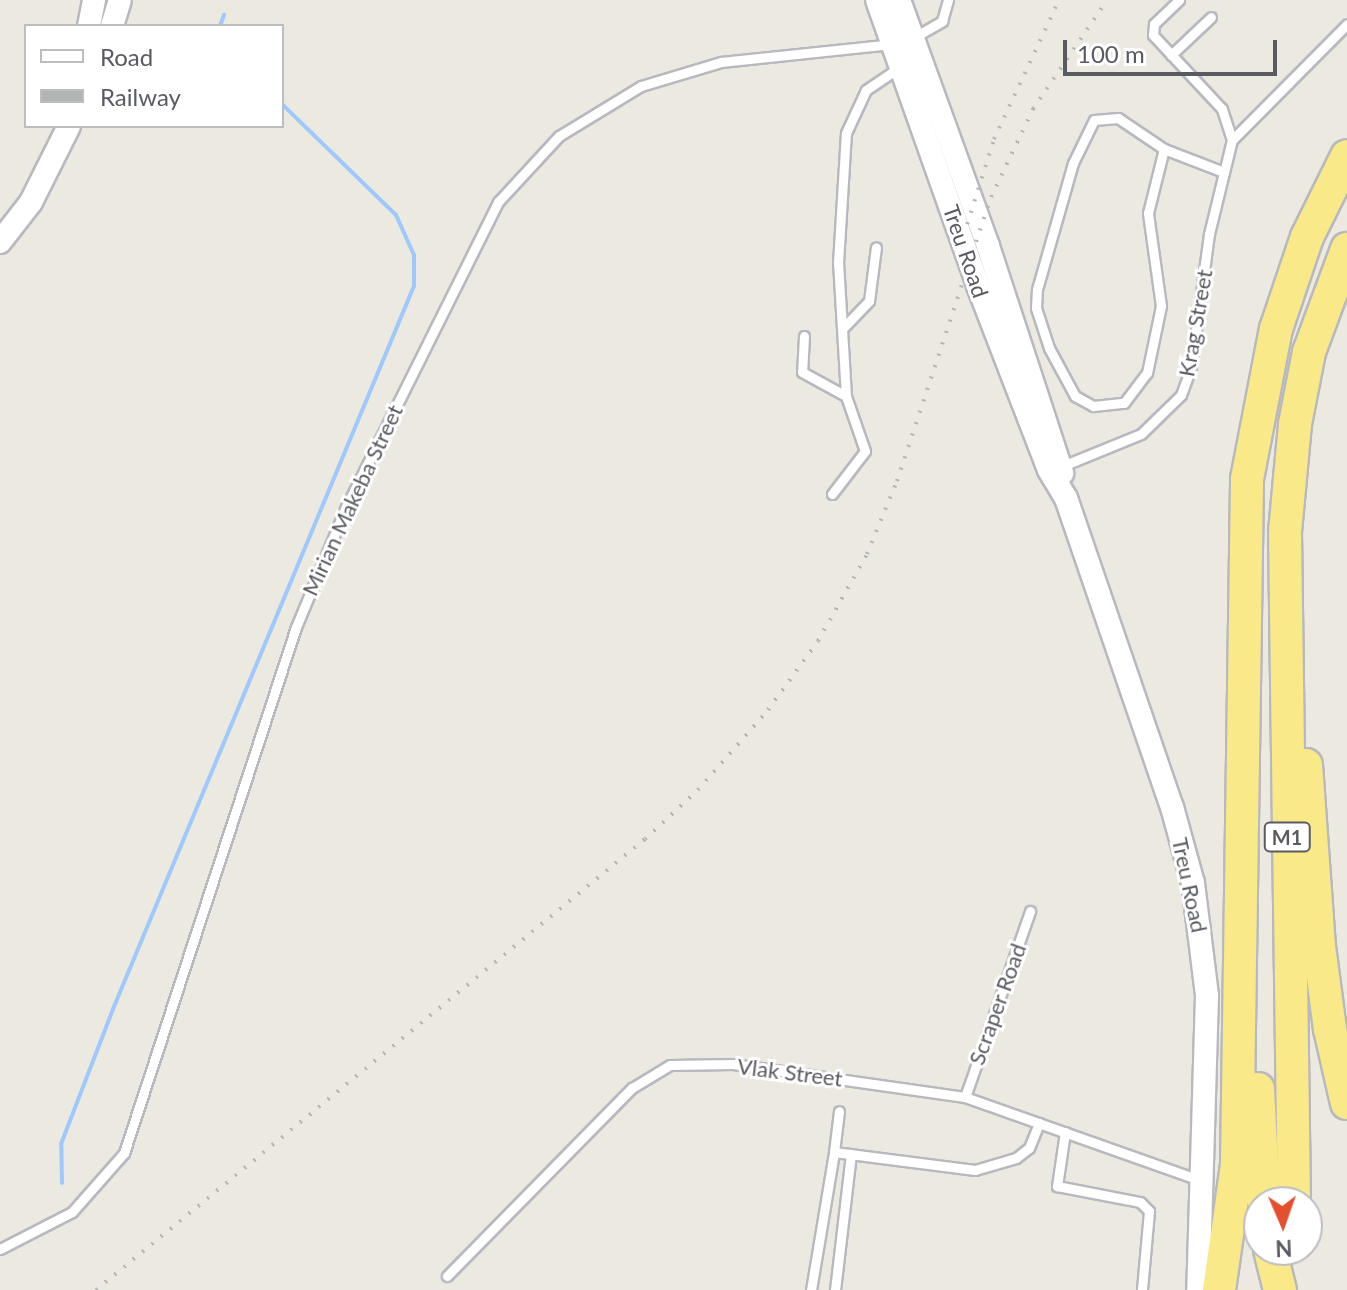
<!DOCTYPE html>
<html>
<head>
<meta charset="utf-8">
<style>
  body { margin:0 }
  #map { position:relative; width:1347px; height:1290px; overflow:hidden; background:#eceae0; font-family:Lato,sans-serif }
  div>[style] { position:absolute }
  .stream>* { height:4px; margin:-2px; padding:0 2px; transform-origin:2px; border-radius:2px; background:#9fc9fc }
  .roads { filter:drop-shadow(2px 0 #b8b9bf) drop-shadow(-2px 0 #b8b9bf) drop-shadow(0 2px #b8b9bf) drop-shadow(0 -2px #b8b9bf) }
  .service>* { height:9px; margin:-4.5px; padding:0 4.5px; transform-origin:4.5px; border-radius:4.5px; background:#fff }
  .tertiary>* { height:22px; margin:-11px; padding:0 11px; transform-origin:11px; border-radius:11px; background:#fff }
  .motorway>* { height:32px; margin:-16px; padding:0 16px; transform-origin:16px; border-radius:16px; background:#fae989 }
  .rail>* { height:4px; margin-top:-2px; transform-origin:0; background:repeating-linear-gradient(90deg,#b3b4b4 0 2px,transparent 0 12px) }
  span { translate:-50% -50%; white-space:nowrap; text-align:center; line-height:1.15; -webkit-text-stroke:6px #fff; paint-order:stroke }
  .shield-label span { padding:2px 6px; background:#fff; border:2px solid; border-radius:6px; -webkit-text-stroke-width:0 }
  .shield-label { font-size:20px; color:#595b61; font-weight:700 }
  .street-label { font-size:22px; color:#595b61 }
  .legend { position:absolute; left:24px; top:24px; width:260px; height:104px; box-sizing:border-box; background:#fff; border:2px solid #bdbdc0; margin:0; padding:10px 14px; list-style:none; font-size:24px; color:#595b61 }
  .legend li { display:flex; align-items:center; gap:16px; height:40px }
  .legend b { width:40px; border:2px solid #bdbdc0 }
  .north { position:absolute; left:1243px; top:1186px; width:80px; height:80px; box-sizing:border-box; background:#fff; border:2px solid #bdbdc0; border-radius:50%; rotate:178deg; font-size:22px; font-weight:700; line-height:32px; text-align:center; color:#595b61 }
  .north::after { content:''; display:block; margin:auto; width:28px; height:36px; background:#e4502e; clip-path:polygon(50% 0,100% 100%,50% 72%,0 100%) }
  .scale { position:absolute; left:1063px; top:40px; width:214px; height:36px; box-sizing:border-box; border:4px solid #595b61; border-top:0; padding-left:10px; font-size:24px; line-height:28px; white-space:nowrap; color:#595b61; -webkit-text-stroke:6px #fff; paint-order:stroke }
</style>
</head>
<body>
<div id="map">
  <div class="stream">
    <i style="left:220px;top:26px;width:12px;rotate:-70deg"></i>
    <i style="left:62px;top:1183px;width:39px;rotate:-91deg"></i>
    <i style="left:61px;top:1144px;width:145px;rotate:-68.9deg"></i>
    <i style="left:113px;top:1009px;width:783px;rotate:-67.4deg"></i>
    <i style="left:414px;top:286px;width:31px;rotate:-90deg"></i>
    <i style="left:414px;top:255px;width:44px;rotate:-114.2deg"></i>
    <i style="left:396px;top:215px;width:159px;rotate:-135.8deg"></i>
  </div>
  <div class="roads">
    <div class="service">
      <i style="left:913px;top:38px;width:34px;rotate:-30deg"></i>
      <i style="left:942px;top:21px;width:22px;rotate:-74deg"></i>
      <i style="left:1171px;top:55px;width:55px;rotate:-43.5deg"></i>
      <i style="left:1232px;top:140px;width:163px;rotate:-45.2deg"></i>
      <i style="left:1164px;top:149px;width:55px;rotate:-146deg"></i>
      <i style="left:1118px;top:118px;width:24px;rotate:175deg"></i>
      <i style="left:1094px;top:120px;width:48px;rotate:116deg"></i>
      <i style="left:1073px;top:163px;width:131px;rotate:105.9deg"></i>
      <i style="left:1037px;top:289px;width:19px;rotate:93deg"></i>
      <i style="left:1036px;top:308px;width:42px;rotate:72deg"></i>
      <i style="left:1049px;top:348px;width:55px;rotate:61.6deg"></i>
      <i style="left:1075px;top:396px;width:21px;rotate:29deg"></i>
      <i style="left:1093px;top:406px;width:31px;rotate:-6deg"></i>
      <i style="left:1124px;top:403px;width:38px;rotate:-53deg"></i>
      <i style="left:1147px;top:373px;width:68px;rotate:-78.2deg"></i>
      <i style="left:1161px;top:306px;width:94px;rotate:-98deg"></i>
      <i style="left:1148px;top:213px;width:66px;rotate:-76deg"></i>
      <i style="left:1164px;top:149px;width:64px;rotate:21deg"></i>
      <i style="left:842px;top:329px;width:39px;rotate:-46deg"></i>
      <i style="left:869px;top:301px;width:54px;rotate:-82.6deg"></i>
      <i style="left:804px;top:336px;width:36px;rotate:93deg"></i>
      <i style="left:802px;top:372px;width:50px;rotate:28.6deg"></i>
      <i style="left:1060px;top:467px;width:87px;rotate:-22.2deg"></i>
      <i style="left:1141px;top:434px;width:56px;rotate:-44.3deg"></i>
      <i style="left:1181px;top:395px;width:30px;rotate:-70deg"></i>
      <i style="left:1191px;top:367px;width:134px;rotate:-82.3deg"></i>
      <i style="left:1209px;top:234px;width:97px;rotate:-76.3deg"></i>
      <i style="left:1232px;top:140px;width:33px;rotate:-108deg"></i>
      <i style="left:1222px;top:109px;width:101px;rotate:-133deg"></i>
      <i style="left:1153px;top:35px;width:11px;rotate:-85deg"></i>
      <i style="left:1154px;top:24px;width:35px;rotate:-44deg"></i>
      <i style="left:832px;top:494px;width:54px;rotate:-52.5deg"></i>
      <i style="left:865px;top:451px;width:58px;rotate:-109.1deg"></i>
      <i style="left:846px;top:396px;width:133px;rotate:-93.4deg"></i>
      <i style="left:838px;top:263px;width:130px;rotate:-86.5deg"></i>
      <i style="left:846px;top:133px;width:47px;rotate:-65.1deg"></i>
      <i style="left:866px;top:90px;width:41px;rotate:-34.1deg"></i>
      <i style="left:965px;top:1097px;width:197px;rotate:-70.7deg"></i>
      <i style="left:1065px;top:1132px;width:55px;rotate:98.4deg"></i>
      <i style="left:1057px;top:1186px;width:85px;rotate:10.9deg"></i>
      <i style="left:1140px;top:1202px;width:13px;rotate:45deg"></i>
      <i style="left:1149px;top:1211px;width:79px;rotate:95.1deg"></i>
      <i style="left:834px;top:1152px;width:41px;rotate:-83deg"></i>
      <i style="left:0;top:1249px;width:81px;rotate:-27.2deg"></i>
      <i style="left:72px;top:1212px;width:79px;rotate:-48.6deg"></i>
      <i style="left:124px;top:1153px;width:553px;rotate:-71.89deg"></i>
      <i style="left:296px;top:627px;width:130px;rotate:-67.4deg"></i>
      <i style="left:346px;top:507px;width:341px;rotate:-63.5deg"></i>
      <i style="left:498px;top:202px;width:90px;rotate:-47.3deg"></i>
      <i style="left:559px;top:136px;width:96px;rotate:-31.4deg"></i>
      <i style="left:641px;top:86px;width:84px;rotate:-16.7deg"></i>
      <i style="left:721px;top:62px;width:171px;rotate:-6deg"></i>
      <i style="left:447px;top:1276px;width:264px;rotate:-45.5deg"></i>
      <i style="left:632px;top:1088px;width:44px;rotate:-31.2deg"></i>
      <i style="left:670px;top:1065px;width:63px;rotate:-0.9deg"></i>
      <i style="left:733px;top:1064px;width:234px;rotate:8.1deg"></i>
      <i style="left:965px;top:1097px;width:248px;rotate:19.5deg"></i>
      <i style="left:811px;top:1290px;width:140px;rotate:-80.5deg"></i>
      <i style="left:834px;top:1152px;width:142px;rotate:7.3deg"></i>
      <i style="left:975px;top:1170px;width:43px;rotate:-16.3deg"></i>
      <i style="left:1016px;top:1158px;width:16px;rotate:-38deg"></i>
      <i style="left:1029px;top:1148px;width:27px;rotate:-68deg"></i>
      <i style="left:835px;top:1290px;width:137px;rotate:-83.3deg"></i>
    </div>
    <div class="tertiary">
      <i style="left:877px;top:0;width:303px;rotate:70.5deg"></i>
      <i style="left:978px;top:286px;width:197px;rotate:68.9deg"></i>
      <i style="left:1049px;top:470px;width:33px;rotate:59deg"></i>
      <i style="left:1066px;top:498px;width:327px;rotate:71.1deg"></i>
      <i style="left:1172px;top:807px;width:79px;rotate:74.6deg"></i>
      <i style="left:1193px;top:883px;width:113px;rotate:82.9deg"></i>
      <i style="left:1207px;top:995px;width:295px;rotate:91.7deg"></i>
      <i style="left:899px;top:0;width:262px;rotate:70.1deg"></i>
      <i style="left:988px;top:246px;width:239px;rotate:71.9deg"></i>
      <i style="left:89px;top:26px;width:26px;rotate:-79deg"></i>
      <i style="left:112px;top:26px;width:27px;rotate:-73deg"></i>
      <i style="left:0;top:242px;width:51px;rotate:-52.2deg"></i>
      <i style="left:31px;top:202px;width:85px;rotate:-63.4deg"></i>
    </div>
    <div class="motorway">
      <i style="left:1306px;top:765px;width:181px;rotate:85.9deg"></i>
      <i style="left:1319px;top:946px;width:84px;rotate:82.5deg"></i>
      <i style="left:1330px;top:1029px;width:76px;rotate:77.1deg"></i>
      <i style="left:1258px;top:1089px;width:113px;rotate:87deg"></i>
      <i style="left:1294px;top:1202px;width:670px;rotate:-90.77deg"></i>
      <i style="left:1285px;top:532px;width:108px;rotate:-84.7deg"></i>
      <i style="left:1295px;top:424px;width:73px;rotate:-79deg"></i>
      <i style="left:1309px;top:352px;width:110px;rotate:-69.7deg"></i>
      <i style="left:1270px;top:1250px;width:41px;rotate:76deg"></i>
      <i style="left:1219px;top:1290px;width:126px;rotate:-81.8deg"></i>
      <i style="left:1237px;top:1165px;width:686px;rotate:-89.16deg"></i>
      <i style="left:1247px;top:479px;width:153px;rotate:-79.1deg"></i>
      <i style="left:1276px;top:329px;width:97px;rotate:-71.4deg"></i>
      <i style="left:1307px;top:237px;width:90px;rotate:-63.7deg"></i>
    </div>
  </div>
  <div class="rail">
    <i style="left:960px;top:247px;width:113px;rotate:-72.5deg"></i>
    <i style="left:994px;top:139px;width:153px;rotate:-64.9deg"></i>
    <i style="left:96px;top:1290px;width:710px;rotate:-39.4deg"></i>
    <i style="left:645px;top:839px;width:72px;rotate:-42.8deg"></i>
    <i style="left:698px;top:790px;width:106px;rotate:-48.8deg"></i>
    <i style="left:768px;top:710px;width:85px;rotate:-54.1deg"></i>
    <i style="left:818px;top:641px;width:100px;rotate:-60.6deg"></i>
    <i style="left:867px;top:554px;width:79px;rotate:-67.7deg"></i>
    <i style="left:897px;top:481px;width:299px;rotate:-71.7deg"></i>
    <i style="left:991px;top:197px;width:98px;rotate:-64.5deg"></i>
    <i style="left:1033px;top:109px;width:132px;rotate:-55.8deg"></i>
  </div>
  <div class="shield-label">
    <span style="left:1287px;top:837px">M1</span>
  </div>
  <div class="street-label">
    <span style="left:966px;top:251px;rotate:71deg">Treu Road</span>
    <span style="left:1195px;top:323px;rotate:-80deg">Krag Street</span>
    <span style="left:352px;top:500px;rotate:-65deg">Mirian Makeba Street</span>
    <span style="left:1190px;top:885px;rotate:78deg">Treu Road</span>
    <span style="left:997px;top:1004px;rotate:-70deg">Scraper Road</span>
    <span style="left:790px;top:1072px;rotate:7deg">Vlak Street</span>
  </div>
  <ul class="legend">
  <li><b style="height:10px;background:#fff"></b>Road</li>
  <li><b style="height:10px;background:#b3b4b4"></b>Railway</li>
  </ul>
  <div class="north">N</div>
  <div class="scale">100 m</div>
</div>
</body>
</html>
